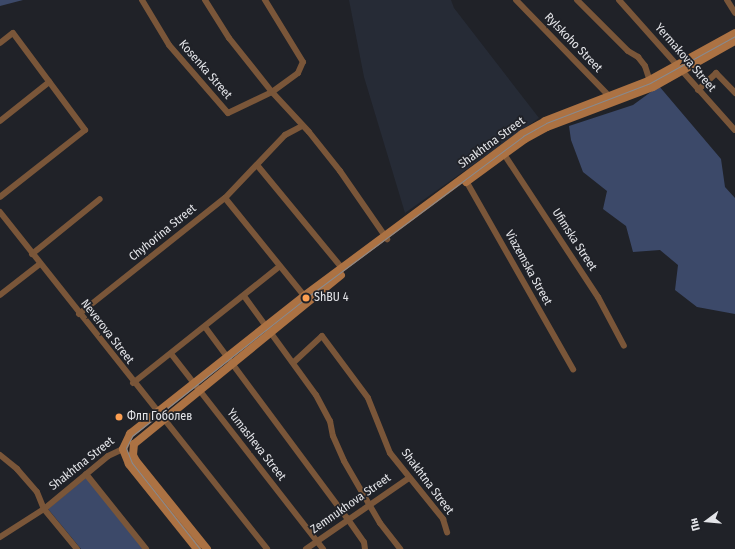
<!DOCTYPE html>
<html>
<head>
<meta charset="utf-8">
<style>
  body { margin:0 }
  #map { position:relative; width:735px; height:549px; overflow:hidden; background:#202228; font-family:"Fira Sans Condensed",sans-serif }
  div>[style] { position:absolute }
  .built>* { inset:0; background:#262b36 }
  .green>* { inset:0; background:#3c4969 }
  .minor>* { height:6px; margin:-3px; padding:0 3px; transform-origin:3px; border-radius:3px; background:#7a5639 }
  .secondary>* { height:8px; margin:-4px; padding:0 4px; transform-origin:4px; border-radius:4px; background:#ac7243 }
  .tram>* { height:1px; margin:-0.5px; padding:0 0.5px; transform-origin:0.5px; border-radius:0.5px; background:#888a8f }
  .dots>* { width:11px; height:11px; translate:-50% -50%; box-sizing:border-box; border:2px solid #202228; border-radius:50% }
  span { translate:-50% -50%; white-space:nowrap; text-align:center; line-height:1.15; -webkit-text-stroke:3.5px #202228; paint-order:stroke }
  .street-label { font-size:12px; color:#e3e4e8 }
  .poi-label { font-size:12px; color:#e3e4e8 }
  .left { translate:0 -50%; text-align:left }
  .north { position:absolute; left:687px; top:501px; width:40px; height:40px; -webkit-text-stroke:3px #202228; paint-order:stroke; rotate:254deg; font-size:11px; font-weight:700; line-height:16px; text-align:center; color:#e3e4e8 }
  .north::after { content:''; display:block; margin:auto; width:14px; height:18px; background:#e3e4e8; clip-path:polygon(50% 0,100% 100%,50% 72%,0 100%) }
</style>
</head>
<body>
<div id="map">
  <div class="built">
    <i style="clip-path:polygon(349px 0,451px 0,454px 8px,539px 118px,405px 213px,364px 77px)"></i>
  </div>
  <div class="green">
    <i style="clip-path:polygon(0 0,23px 0,0 6px)"></i>
    <i style="clip-path:polygon(659px 86px,721px 159px,725px 187px,735px 198px,735px 314px,697px 307px,675px 290px,678px 265px,660px 250px,633px 252px,626px 226px,603px 209px,607px 191px,583px 172px,571px 140px,569px 126px,633px 105px)"></i>
    <i style="clip-path:polygon(87px 477px,143px 549px,81px 549px,48px 509px)"></i>
  </div>
  <div class="minor">
    <i style="left:142px;top:0;width:52px;rotate:59deg"></i>
    <i style="left:169px;top:45px;width:90px;rotate:49.1deg"></i>
    <i style="left:228px;top:113px;width:49px;rotate:-25.5deg"></i>
    <i style="left:272px;top:92px;width:32px;rotate:-36deg"></i>
    <i style="left:298px;top:73px;width:12px;rotate:-66deg"></i>
    <i style="left:303px;top:62px;width:73px;rotate:-121.5deg"></i>
    <i style="left:205px;top:0;width:45px;rotate:57.7deg"></i>
    <i style="left:229px;top:38px;width:69px;rotate:51.5deg"></i>
    <i style="left:272px;top:92px;width:54px;rotate:47.2deg"></i>
    <i style="left:309px;top:132px;width:50px;rotate:51.5deg"></i>
    <i style="left:340px;top:171px;width:83px;rotate:55.3deg"></i>
    <i style="left:516px;top:0;width:136px;rotate:45.9deg"></i>
    <i style="left:577px;top:0;width:72px;rotate:45deg"></i>
    <i style="left:628px;top:51px;width:12px;rotate:31deg"></i>
    <i style="left:638px;top:57px;width:11px;rotate:52deg"></i>
    <i style="left:645px;top:66px;width:19px;rotate:72deg"></i>
    <i style="left:619px;top:0;width:174px;rotate:48.3deg"></i>
    <i style="left:727px;top:0;width:15px;rotate:58deg"></i>
    <i style="left:0;top:43px;width:16px;rotate:-38deg"></i>
    <i style="left:13px;top:33px;width:121px;rotate:53.4deg"></i>
    <i style="left:85px;top:130px;width:108px;rotate:141.8deg"></i>
    <i style="left:698px;top:90px;width:25px;rotate:-43deg"></i>
    <i style="left:716px;top:73px;width:28px;rotate:46deg"></i>
    <i style="left:0;top:121px;width:63px;rotate:-38.5deg"></i>
    <i style="left:502px;top:151px;width:175px;rotate:56.7deg"></i>
    <i style="left:598px;top:297px;width:55px;rotate:62deg"></i>
    <i style="left:257px;top:165px;width:134px;rotate:50.5deg"></i>
    <i style="left:465px;top:179px;width:219px;rotate:60.4deg"></i>
    <i style="left:225px;top:198px;width:129px;rotate:51deg"></i>
    <i style="left:0;top:212px;width:430px;rotate:51.6deg"></i>
    <i style="left:32px;top:254px;width:87px;rotate:-39deg"></i>
    <i style="left:0;top:295px;width:51px;rotate:-37.8deg"></i>
    <i style="left:244px;top:296px;width:122px;rotate:54deg"></i>
    <i style="left:316px;top:395px;width:30px;rotate:62deg"></i>
    <i style="left:330px;top:421px;width:15px;rotate:79deg"></i>
    <i style="left:333px;top:436px;width:27px;rotate:66deg"></i>
    <i style="left:344px;top:461px;width:72px;rotate:59.9deg"></i>
    <i style="left:380px;top:523px;width:33px;rotate:52deg"></i>
    <i style="left:79px;top:314px;width:186px;rotate:-38.5deg"></i>
    <i style="left:225px;top:198px;width:87px;rotate:-46.4deg"></i>
    <i style="left:285px;top:135px;width:19px;rotate:-28deg"></i>
    <i style="left:205px;top:327px;width:238px;rotate:53.4deg"></i>
    <i style="left:347px;top:518px;width:29px;rotate:55deg"></i>
    <i style="left:364px;top:542px;width:7px;rotate:82deg"></i>
    <i style="left:172px;top:355px;width:246px;rotate:52.1deg"></i>
    <i style="left:294px;top:362px;width:38px;rotate:-43deg"></i>
    <i style="left:322px;top:336px;width:77px;rotate:53.4deg"></i>
    <i style="left:368px;top:398px;width:59px;rotate:68.2deg"></i>
    <i style="left:390px;top:453px;width:85px;rotate:51.2deg"></i>
    <i style="left:443px;top:519px;width:14px;rotate:73deg"></i>
    <i style="left:133px;top:383px;width:186px;rotate:-38.5deg"></i>
    <i style="left:0;top:455px;width:22px;rotate:39deg"></i>
    <i style="left:17px;top:469px;width:30px;rotate:49deg"></i>
    <i style="left:37px;top:492px;width:18px;rotate:68deg"></i>
    <i style="left:44px;top:509px;width:52px;rotate:50.5deg"></i>
    <i style="left:86px;top:474px;width:96px;rotate:51.3deg"></i>
    <i style="left:0;top:537px;width:52px;rotate:-32.5deg"></i>
    <i style="left:44px;top:509px;width:83px;rotate:-39.6deg"></i>
    <i style="left:108px;top:456px;width:17px;rotate:-25deg"></i>
    <i style="left:306px;top:549px;width:125px;rotate:-34.6deg"></i>
  </div>
  <div class="secondary">
    <i style="left:466px;top:182px;width:73px;rotate:-36.1deg"></i>
    <i style="left:525px;top:139px;width:25px;rotate:-29deg"></i>
    <i style="left:547px;top:127px;width:113px;rotate:-20.7deg"></i>
    <i style="left:653px;top:87px;width:94px;rotate:-29.3deg"></i>
    <i style="left:197px;top:549px;width:109px;rotate:-128.7deg"></i>
    <i style="left:129px;top:464px;width:16px;rotate:-112deg"></i>
    <i style="left:123px;top:449px;width:17px;rotate:-65deg"></i>
    <i style="left:130px;top:434px;width:222px;rotate:-38.4deg"></i>
    <i style="left:304px;top:296px;width:272px;rotate:-36.6deg"></i>
    <i style="left:522px;top:134px;width:26px;rotate:-29deg"></i>
    <i style="left:545px;top:121px;width:110px;rotate:-21.2deg"></i>
    <i style="left:648px;top:81px;width:99px;rotate:-28.9deg"></i>
    <i style="left:207px;top:549px;width:113px;rotate:-128.9deg"></i>
    <i style="left:136px;top:461px;width:7px;rotate:-117deg"></i>
    <i style="left:133px;top:455px;width:11px;rotate:-85deg"></i>
    <i style="left:134px;top:444px;width:267px;rotate:-39.2deg"></i>
  </div>
  <div class="tram">
    <i style="left:200px;top:549px;width:110px;rotate:-128.3deg"></i>
    <i style="left:132px;top:463px;width:16px;rotate:-112deg"></i>
    <i style="left:126px;top:448px;width:13px;rotate:-63deg"></i>
    <i style="left:132px;top:436px;width:222px;rotate:-38.4deg"></i>
    <i style="left:306px;top:298px;width:271px;rotate:-36.7deg"></i>
    <i style="left:523px;top:136px;width:26px;rotate:-29deg"></i>
    <i style="left:546px;top:123px;width:111px;rotate:-21deg"></i>
    <i style="left:650px;top:83px;width:97px;rotate:-28.9deg"></i>
  </div>
  <div class="dots">
    <i style="left:306px;top:298px;background:#fb9e51"></i>
    <i style="left:119px;top:417px;background:#fb9e51"></i>
  </div>
  <div class="street-label">
    <span style="left:573px;top:43px;rotate:46deg">Rylskoho Street</span>
    <span style="left:685px;top:58px;rotate:49deg">Yermakova Street</span>
    <span style="left:205px;top:70px;rotate:49deg">Kosenka Street</span>
    <span style="left:492px;top:143px;rotate:-36deg">Shakhtna Street</span>
    <span style="left:163px;top:233px;rotate:-39deg">Chyhorina Street</span>
    <span style="left:574px;top:240px;rotate:57deg">Ufimska Street</span>
    <span style="left:528px;top:268px;rotate:61deg">Viazemska Street</span>
    <span style="left:107px;top:332px;rotate:52deg">Neverova Street</span>
    <span style="left:256px;top:445px;rotate:52deg">Yumasheva Street</span>
    <span style="left:82px;top:464px;rotate:-38deg">Shakhtna Street</span>
    <span style="left:427px;top:482px;rotate:53deg">Shakhtna Street</span>
    <span style="left:351px;top:504px;rotate:-35deg">Zemnukhova Street</span>
  </div>
  <div class="poi-label">
    <span class="left" style="left:314px;top:298px">ShBU 4</span>
    <span class="left" style="left:127px;top:417px">Флп Гоболев</span>
  </div>
  <div class="north">Пн</div>
</div>
</body>
</html>
